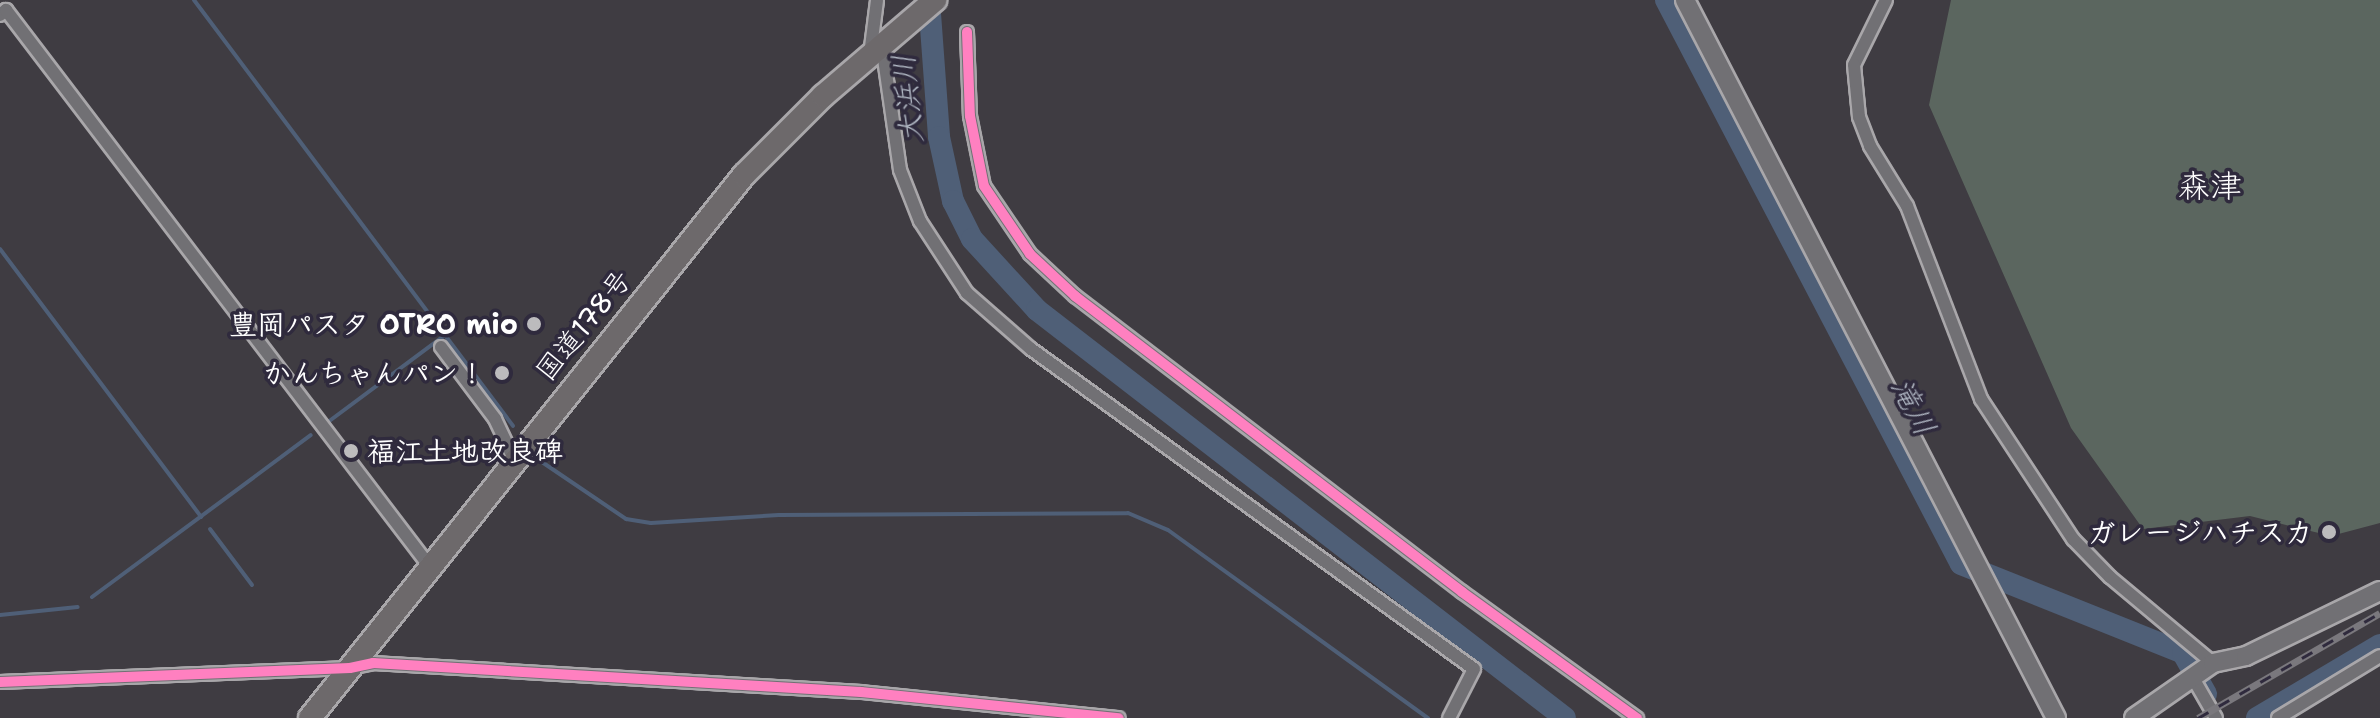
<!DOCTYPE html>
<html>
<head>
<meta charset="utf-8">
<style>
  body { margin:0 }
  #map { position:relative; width:2380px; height:718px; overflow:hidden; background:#3f3c42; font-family:"Shantell Sans","Klee One",sans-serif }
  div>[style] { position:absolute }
  .green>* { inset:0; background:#5b665f }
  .stream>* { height:4px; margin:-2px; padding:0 2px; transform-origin:2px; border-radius:2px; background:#4f5f77 }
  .river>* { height:22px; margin:-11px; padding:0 11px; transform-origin:11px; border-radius:11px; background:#4f5f77 }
  .roads { filter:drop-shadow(2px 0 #a9a7aa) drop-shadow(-2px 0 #a9a7aa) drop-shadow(0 2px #a9a7aa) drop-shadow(0 -2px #a9a7aa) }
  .street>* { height:12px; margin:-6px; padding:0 6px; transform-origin:6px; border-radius:6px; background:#717074 }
  .secondary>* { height:18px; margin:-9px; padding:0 9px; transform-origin:9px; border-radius:9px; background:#717074 }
  .highway>* { height:22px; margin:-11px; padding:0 11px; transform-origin:11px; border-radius:11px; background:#6d696b }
  .rail>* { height:7px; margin-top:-3.5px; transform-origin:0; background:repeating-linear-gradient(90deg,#2f2a3d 0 12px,#7a787d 0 24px); box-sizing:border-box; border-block:2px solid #7a787d }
  .cycleway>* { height:10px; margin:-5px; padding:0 5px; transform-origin:5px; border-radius:5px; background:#ff80c0 }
  .dots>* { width:22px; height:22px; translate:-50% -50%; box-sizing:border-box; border:4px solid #2f2a3d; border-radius:50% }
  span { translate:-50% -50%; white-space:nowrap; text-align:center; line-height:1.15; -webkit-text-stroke:7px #2f2a3d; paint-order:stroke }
  .poi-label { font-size:28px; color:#fff; font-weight:700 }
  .right { translate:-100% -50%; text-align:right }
  .left { translate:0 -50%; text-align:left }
  .street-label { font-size:28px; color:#fff }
  .water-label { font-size:30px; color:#b1b8c4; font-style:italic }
  .quarter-label { font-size:32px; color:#fff }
</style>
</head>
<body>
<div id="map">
  <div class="green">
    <i style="clip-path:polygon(1951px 0,2380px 0,2380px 523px,2331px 536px,2250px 516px,2143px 529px,2071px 428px,1929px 105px)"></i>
  </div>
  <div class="stream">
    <i style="left:194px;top:0;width:532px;rotate:53.17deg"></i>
    <i style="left:0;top:249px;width:335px;rotate:53.1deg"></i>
    <i style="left:328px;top:422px;width:146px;rotate:-36.6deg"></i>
    <i style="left:536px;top:458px;width:109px;rotate:34.1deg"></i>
    <i style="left:626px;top:519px;width:25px;rotate:9deg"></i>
    <i style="left:651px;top:523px;width:128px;rotate:-3.6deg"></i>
    <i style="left:779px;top:515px;width:349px;rotate:-0.3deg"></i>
    <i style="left:1128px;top:513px;width:43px;rotate:23deg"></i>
    <i style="left:1168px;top:530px;width:321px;rotate:35.9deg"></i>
    <i style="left:210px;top:529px;width:70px;rotate:53.1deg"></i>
    <i style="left:92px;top:597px;width:272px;rotate:-36.5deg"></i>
    <i style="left:0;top:615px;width:78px;rotate:-5.9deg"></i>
  </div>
  <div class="river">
    <i style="left:929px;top:0;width:137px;rotate:85.8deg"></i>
    <i style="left:939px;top:137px;width:66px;rotate:77.7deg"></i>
    <i style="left:953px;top:201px;width:42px;rotate:63.4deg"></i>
    <i style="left:972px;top:239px;width:96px;rotate:47.5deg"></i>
    <i style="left:1037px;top:310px;width:667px;rotate:37.69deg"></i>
    <i style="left:1666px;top:0;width:636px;rotate:62.39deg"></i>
    <i style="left:1961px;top:564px;width:239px;rotate:21.8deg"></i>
    <i style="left:2183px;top:653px;width:47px;rotate:60.7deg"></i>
    <i style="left:2257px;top:718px;width:143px;rotate:-30.7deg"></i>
  </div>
  <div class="roads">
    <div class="street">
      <i style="left:1886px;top:0;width:72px;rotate:116.2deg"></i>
      <i style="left:1854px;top:65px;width:52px;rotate:84.5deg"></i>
      <i style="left:1859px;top:117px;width:31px;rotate:69deg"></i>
      <i style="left:1870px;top:146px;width:70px;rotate:58.3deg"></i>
      <i style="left:1907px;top:206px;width:207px;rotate:69deg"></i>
      <i style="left:1981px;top:399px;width:168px;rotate:56.7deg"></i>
      <i style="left:2073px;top:539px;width:53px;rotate:45.8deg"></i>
      <i style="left:2110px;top:577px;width:134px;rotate:39.9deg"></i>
      <i style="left:0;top:15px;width:8px;rotate:-40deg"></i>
      <i style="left:6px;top:10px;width:700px;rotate:52.72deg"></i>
      <i style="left:967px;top:32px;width:84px;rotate:88deg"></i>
      <i style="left:970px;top:116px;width:71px;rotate:78.7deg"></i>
      <i style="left:984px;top:186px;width:82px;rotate:55.9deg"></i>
      <i style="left:1030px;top:254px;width:62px;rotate:43deg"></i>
      <i style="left:1075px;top:296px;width:487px;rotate:37.4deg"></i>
      <i style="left:1462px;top:592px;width:216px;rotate:35.8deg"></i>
      <i style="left:882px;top:45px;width:126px;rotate:81.8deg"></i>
      <i style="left:900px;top:170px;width:55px;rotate:68.6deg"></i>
      <i style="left:920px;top:221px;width:86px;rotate:56.9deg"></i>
      <i style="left:967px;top:293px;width:85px;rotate:41.2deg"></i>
      <i style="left:1031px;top:349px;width:546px;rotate:35.84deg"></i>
      <i style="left:1474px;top:669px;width:55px;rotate:117deg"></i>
      <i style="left:870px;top:55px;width:55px;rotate:-82.7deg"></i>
      <i style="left:441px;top:347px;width:90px;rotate:53.1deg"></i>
      <i style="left:495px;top:419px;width:44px;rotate:64.6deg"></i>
      <i style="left:2193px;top:678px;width:46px;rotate:60.1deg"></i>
      <i style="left:0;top:682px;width:350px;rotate:-2.3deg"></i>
      <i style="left:350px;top:668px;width:24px;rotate:-12deg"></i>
      <i style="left:373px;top:663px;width:489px;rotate:3.4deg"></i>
      <i style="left:861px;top:692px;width:259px;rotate:5.8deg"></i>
      <i style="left:2278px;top:718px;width:119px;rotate:-31.3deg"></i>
    </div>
    <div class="secondary">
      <i style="left:1685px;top:0;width:808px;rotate:62.67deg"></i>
      <i style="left:2134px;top:718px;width:96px;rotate:-34.8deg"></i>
      <i style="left:2213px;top:663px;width:34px;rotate:-12deg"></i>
      <i style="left:2246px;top:656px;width:149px;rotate:-25.9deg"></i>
    </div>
    <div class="highway">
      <i style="left:310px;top:718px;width:695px;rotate:-51.37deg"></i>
      <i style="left:744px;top:175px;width:112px;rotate:-45deg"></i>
      <i style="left:823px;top:96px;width:148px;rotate:-40.6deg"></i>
    </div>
  </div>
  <div class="rail">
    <i style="left:2198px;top:718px;width:210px;rotate:-30deg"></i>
  </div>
  <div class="cycleway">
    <i style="left:967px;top:32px;width:84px;rotate:88deg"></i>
    <i style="left:970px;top:116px;width:71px;rotate:78.7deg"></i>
    <i style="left:984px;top:186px;width:82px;rotate:55.9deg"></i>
    <i style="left:1030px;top:254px;width:62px;rotate:43deg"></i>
    <i style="left:1075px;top:296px;width:487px;rotate:37.4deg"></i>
    <i style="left:1462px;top:592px;width:216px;rotate:35.8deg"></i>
    <i style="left:0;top:682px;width:350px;rotate:-2.3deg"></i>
    <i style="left:350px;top:668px;width:24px;rotate:-12deg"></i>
    <i style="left:373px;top:663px;width:489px;rotate:3.4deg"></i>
    <i style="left:861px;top:692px;width:259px;rotate:5.8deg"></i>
  </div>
  <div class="dots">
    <i style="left:534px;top:324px;background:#bcbbbd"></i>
    <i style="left:502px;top:373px;background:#bcbbbd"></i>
    <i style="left:351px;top:451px;background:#bcbbbd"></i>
    <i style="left:2329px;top:532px;background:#bcbbbd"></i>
  </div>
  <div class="poi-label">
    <span class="right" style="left:518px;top:324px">豊岡パスタ OTRO mio</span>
    <span class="right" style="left:486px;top:373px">かんちゃんパン！</span>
    <span class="left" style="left:367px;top:451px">福江土地改良碑</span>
    <span class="right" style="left:2313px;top:532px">ガレージハチスカ</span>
  </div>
  <div class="street-label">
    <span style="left:583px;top:325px;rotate:-51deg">国道178号</span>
  </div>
  <div class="water-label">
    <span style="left:908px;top:99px;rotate:-96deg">大浜川</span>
    <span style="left:1913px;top:407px;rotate:62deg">滝川</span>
  </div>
  <div class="quarter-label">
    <span style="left:2210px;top:186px">森津</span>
  </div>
</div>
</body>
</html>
